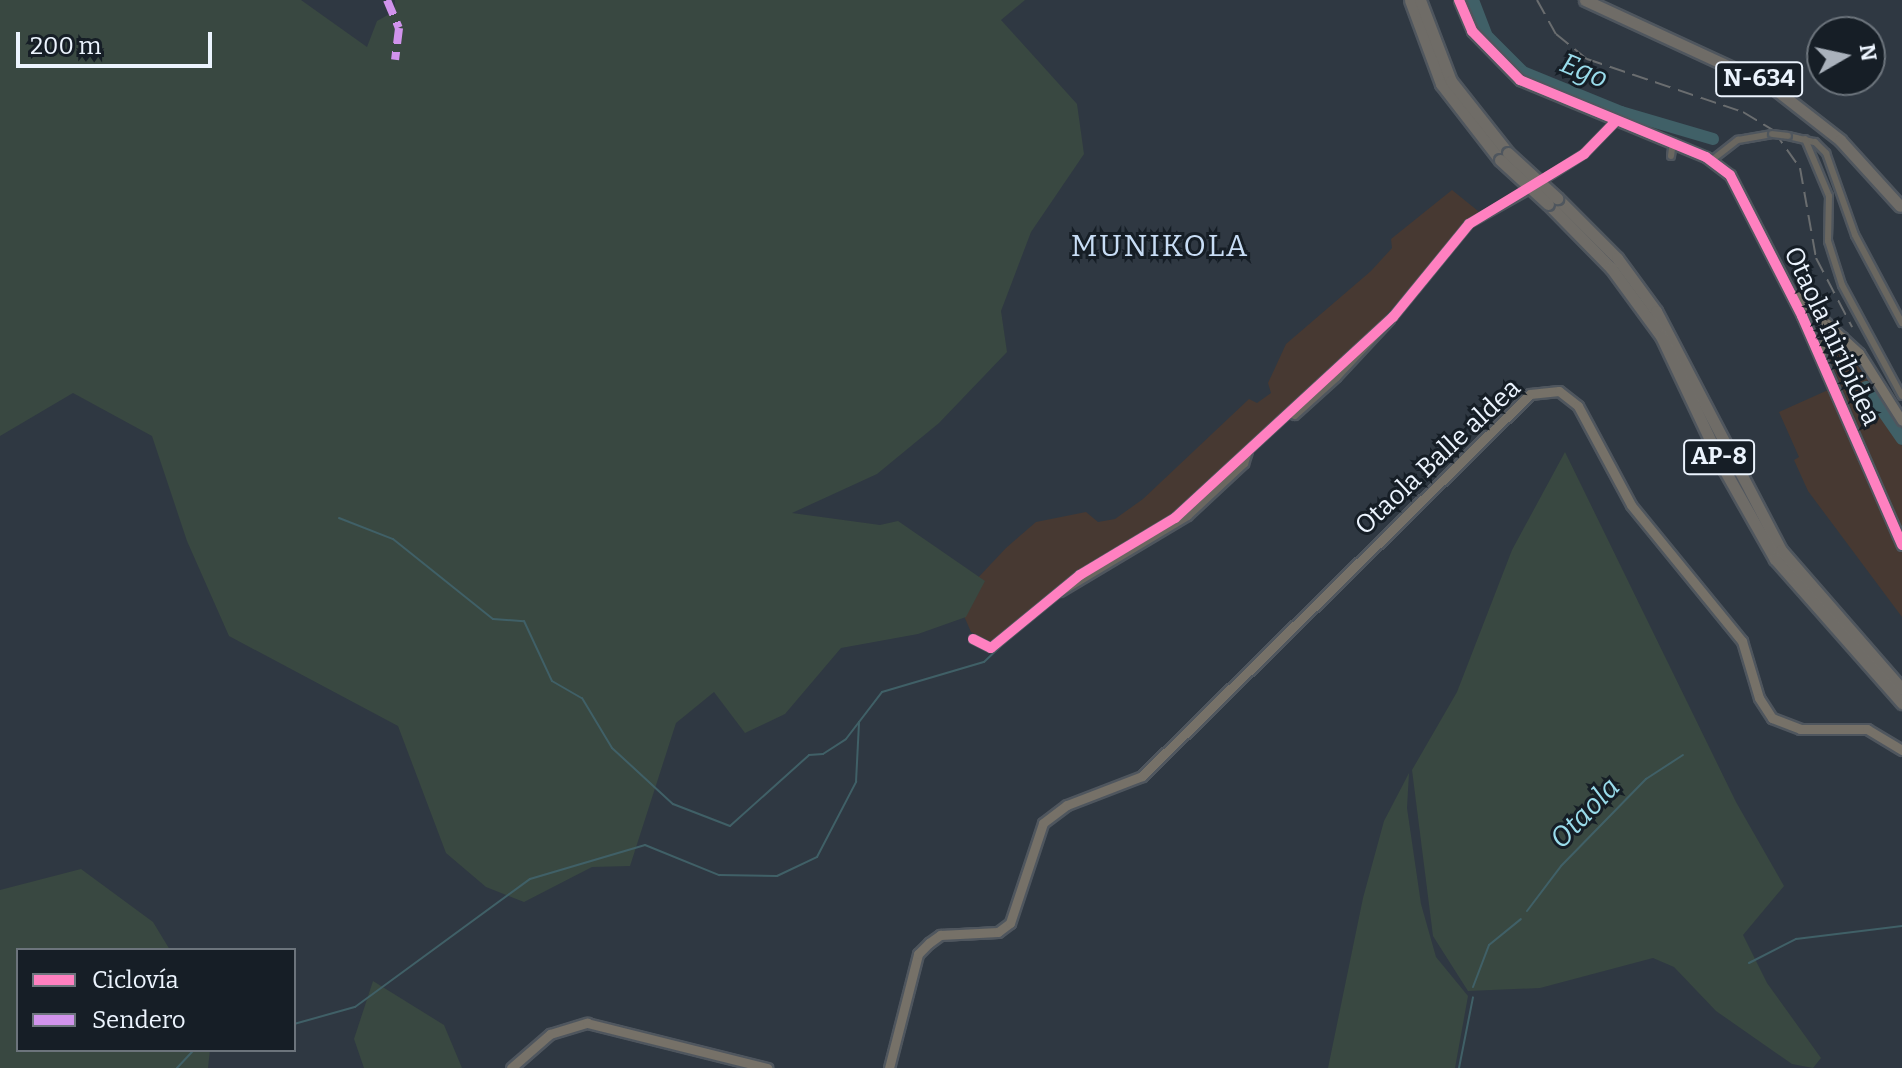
<!DOCTYPE html>
<html>
<head>
<meta charset="utf-8">
<style>
  body { margin:0 }
  #map { position:relative; width:1902px; height:1068px; overflow:hidden; background:#2f3842; font-family:Bitter,serif }
  div>[style] { position:absolute }
  .industrial>* { inset:0; background:#473932 }
  .green>* { inset:0; background:#394841 }
  .stream>* { height:2px; margin:-1px; padding:0 1px; transform-origin:1px; border-radius:1px; background:#406067 }
  .river>* { height:12px; margin:-6px; padding:0 6px; transform-origin:6px; border-radius:6px; background:#406067 }
  .roads { filter:drop-shadow(2px 0 #4f565e) drop-shadow(-2px 0 #4f565e) drop-shadow(0 2px #4f565e) drop-shadow(0 -2px #4f565e) }
  .street>* { height:6px; margin:-3px; padding:0 3px; transform-origin:3px; border-radius:3px; background:#6a6760 }
  .secondary>* { height:9px; margin:-4.5px; padding:0 4.5px; transform-origin:4.5px; border-radius:4.5px; background:#767168 }
  .highway>* { height:11px; margin:-5.5px; padding:0 5.5px; transform-origin:5.5px; border-radius:5.5px; background:#6f6c67 }
  .rail>* { height:2px; margin-top:-1px; transform-origin:0; background:repeating-linear-gradient(90deg,#6a6d6f 0 16px,transparent 0 24px) }
  .bridges { filter:drop-shadow(2px 0 #4f565e) drop-shadow(-2px 0 #4f565e) drop-shadow(0 2px #4f565e) drop-shadow(0 -2px #4f565e) }
  .street-bridge>* { height:6px; margin:-3px; padding:0 3px; transform-origin:3px; border-radius:3px; background:#6a6760 }
  .highway-bridge>* { height:11px; margin:-5.5px; padding:0 5.5px; transform-origin:5.5px; border-radius:5.5px; background:#6f6c67 }
  .quiet>* { height:8px; margin-top:-4px; transform-origin:0; background:repeating-linear-gradient(90deg,#d193ec 0 16px,transparent 0 24px) }
  .cycleway>* { height:10px; margin:-5px; padding:0 5px; transform-origin:5px; border-radius:5px; background:#ff80c0 }
  span { translate:-50% -50%; white-space:nowrap; text-align:center; line-height:1.15; -webkit-text-stroke:6px #161e26; paint-order:stroke }
  .shield-label span { padding:2px 6px; background:#161e26; border:2px solid; border-radius:6px; -webkit-text-stroke-width:0 }
  .shield-label { font-size:24px; color:#ecf4fe; font-weight:700 }
  .street-label { font-size:26px; color:#ecf4fe }
  .water-label { font-size:28px; color:#99dceb; font-style:italic }
  .quarter-label { font-size:30px; color:#c8ddf5; letter-spacing:2px }
  .legend { position:absolute; left:16px; top:948px; width:280px; height:104px; box-sizing:border-box; background:#161e26; border:2px solid #6c747c; margin:0; padding:10px 14px; list-style:none; font-size:24px; color:#ecf4fe }
  .legend li { display:flex; align-items:center; gap:16px; height:40px }
  .legend b { width:40px; border:2px solid #6c747c }
  .north { position:absolute; left:1806px; top:16px; width:80px; height:80px; box-sizing:border-box; background:#161e26; border:2px solid #6c747c; border-radius:50%; rotate:81deg; font-size:22px; font-weight:700; line-height:32px; text-align:center; color:#ecf4fe }
  .north::after { content:''; display:block; margin:auto; width:28px; height:36px; background:#aab2bc; clip-path:polygon(50% 0,100% 100%,50% 72%,0 100%) }
  .scale { position:absolute; left:16px; top:32px; width:196px; height:36px; box-sizing:border-box; border:4px solid #ecf4fe; border-top:0; padding-left:10px; font-size:24px; line-height:28px; white-space:nowrap; color:#ecf4fe; -webkit-text-stroke:6px #161e26; paint-order:stroke }
</style>
</head>
<body>
<div id="map">
  <div class="industrial">
    <i style="clip-path:polygon(1452px 190px,1483px 215px,1450px 243px,1364px 340px,1175px 517px,1078px 572px,991px 642px,971px 632px,957px 600px,1006px 548px,1036px 522px,1086px 512px,1098px 522px,1115px 519px,1143px 499px,1249px 399px,1257px 403px,1271px 393px,1268px 383px,1286px 344px,1371px 271px,1392px 248px,1391px 239px)"></i>
    <i style="clip-path:polygon(1835px 338px,1869px 380px,1861px 384px,1902px 446px,1902px 529px,1825px 348px)"></i>
    <i style="clip-path:polygon(1828px 390px,1902px 552px,1902px 617px,1808px 491px,1794px 460px,1799px 457px,1779px 412px)"></i>
  </div>
  <div class="green">
    <i style="clip-path:polygon(0 0,301px 0,367px 47px,377px 21px,395px 11px,395px 0,1025px 0,1001px 20px,1077px 104px,1084px 154px,1031px 232px,1001px 311px,1007px 352px,939px 423px,877px 474px,792px 513px,880px 525px,898px 521px,985px 581px,966px 617px,918px 634px,841px 648px,785px 714px,745px 733px,714px 692px,676px 723px,630px 866px,592px 867px,524px 902px,486px 887px,446px 853px,398px 726px,229px 636px,187px 541px,152px 436px,73px 393px,0 436px)"></i>
    <i style="clip-path:polygon(1565px 452px,1736px 802px,1784px 886px,1743px 935px,1767px 983px,1821px 1058px,1813px 1068px,1792px 1064px,1716px 1011px,1674px 967px,1653px 958px,1540px 988px,1468px 991px,1433px 936px,1412px 770px,1457px 692px,1512px 550px)"></i>
    <i style="clip-path:polygon(1409px 773px,1407px 808px,1421px 904px,1436px 957px,1468px 996px,1455px 1068px,1328px 1068px,1363px 898px,1384px 821px)"></i>
    <i style="clip-path:polygon(81px 869px,153px 922px,170px 950px,18px 950px,18px 1050px,210px 1050px,208px 1068px,0 1068px,0 890px)"></i>
    <i style="clip-path:polygon(373px 981px,444px 1025px,462px 1068px,364px 1068px,354px 1039px)"></i>
  </div>
  <div class="stream">
    <i style="left:339px;top:518px;width:58px;rotate:21.3deg"></i>
    <i style="left:393px;top:539px;width:128px;rotate:38.7deg"></i>
    <i style="left:493px;top:619px;width:31px;rotate:4deg"></i>
    <i style="left:524px;top:621px;width:66px;rotate:65deg"></i>
    <i style="left:552px;top:681px;width:34px;rotate:30deg"></i>
    <i style="left:582px;top:698px;width:58px;rotate:59deg"></i>
    <i style="left:612px;top:748px;width:83px;rotate:42.6deg"></i>
    <i style="left:673px;top:804px;width:61px;rotate:21.1deg"></i>
    <i style="left:730px;top:826px;width:106px;rotate:-41.9deg"></i>
    <i style="left:809px;top:755px;width:14px;rotate:-4deg"></i>
    <i style="left:823px;top:754px;width:27px;rotate:-33deg"></i>
    <i style="left:846px;top:739px;width:59px;rotate:-52.5deg"></i>
    <i style="left:882px;top:692px;width:106px;rotate:-16.4deg"></i>
    <i style="left:984px;top:662px;width:51px;rotate:-43.4deg"></i>
    <i style="left:1527px;top:911px;width:56px;rotate:-52.9deg"></i>
    <i style="left:1561px;top:866px;width:122px;rotate:-45.7deg"></i>
    <i style="left:1646px;top:779px;width:44px;rotate:-33deg"></i>
    <i style="left:1749px;top:963px;width:53px;rotate:-27.1deg"></i>
    <i style="left:1796px;top:939px;width:107px;rotate:-7deg"></i>
    <i style="left:1473px;top:987px;width:45px;rotate:-69.1deg"></i>
    <i style="left:1489px;top:945px;width:41px;rotate:-39.1deg"></i>
    <i style="left:294px;top:1024px;width:63px;rotate:-15.6deg"></i>
    <i style="left:355px;top:1007px;width:217px;rotate:-36.2deg"></i>
    <i style="left:530px;top:879px;width:120px;rotate:-16.5deg"></i>
    <i style="left:645px;top:845px;width:80px;rotate:22.1deg"></i>
    <i style="left:719px;top:875px;width:58px;rotate:1deg"></i>
    <i style="left:777px;top:876px;width:44px;rotate:-25.4deg"></i>
    <i style="left:817px;top:857px;width:85px;rotate:-62.5deg"></i>
    <i style="left:856px;top:782px;width:60px;rotate:-87.1deg"></i>
    <i style="left:177px;top:1068px;width:25px;rotate:-47deg"></i>
    <i style="left:1459px;top:1068px;width:72px;rotate:-78.8deg"></i>
  </div>
  <div class="river">
    <i style="left:1473px;top:0;width:39px;rotate:69deg"></i>
    <i style="left:1487px;top:36px;width:51px;rotate:45deg"></i>
    <i style="left:1523px;top:72px;width:106px;rotate:22.2deg"></i>
    <i style="left:1621px;top:112px;width:96px;rotate:16.4deg"></i>
    <i style="left:1866px;top:387px;width:63px;rotate:55.3deg"></i>
  </div>
  <div class="roads">
    <div class="street">
      <i style="left:1788px;top:136px;width:28px;rotate:13deg"></i>
      <i style="left:1815px;top:142px;width:16px;rotate:45deg"></i>
      <i style="left:1826px;top:153px;width:87px;rotate:70.5deg"></i>
      <i style="left:1855px;top:235px;width:100px;rotate:61.9deg"></i>
      <i style="left:1805px;top:139px;width:62px;rotate:67.2deg"></i>
      <i style="left:1829px;top:196px;width:45px;rotate:91.3deg"></i>
      <i style="left:1828px;top:241px;width:46px;rotate:72.3deg"></i>
      <i style="left:1842px;top:285px;width:126px;rotate:61.6deg"></i>
      <i style="left:1671px;top:156px;width:14px;rotate:-82deg"></i>
      <i style="left:1712px;top:160px;width:33px;rotate:-38deg"></i>
      <i style="left:1738px;top:140px;width:35px;rotate:-10deg"></i>
      <i style="left:1540px;top:182px;width:52px;rotate:-32.5deg"></i>
      <i style="left:1584px;top:154px;width:46px;rotate:-45.9deg"></i>
      <i style="left:1289px;top:414px;width:6px;rotate:18deg"></i>
      <i style="left:1295px;top:416px;width:57px;rotate:-42.1deg"></i>
      <i style="left:1337px;top:378px;width:79px;rotate:-47deg"></i>
      <i style="left:1061px;top:593px;width:148px;rotate:-30.9deg"></i>
      <i style="left:1188px;top:517px;width:78px;rotate:-42.9deg"></i>
      <i style="left:1245px;top:464px;width:13px;rotate:-72deg"></i>
      <i style="left:973px;top:639px;width:20px;rotate:27deg"></i>
      <i style="left:991px;top:648px;width:115px;rotate:-39.4deg"></i>
      <i style="left:1080px;top:575px;width:111px;rotate:-31deg"></i>
      <i style="left:1175px;top:518px;width:297px;rotate:-42.7deg"></i>
      <i style="left:1393px;top:317px;width:120px;rotate:-50.7deg"></i>
      <i style="left:1469px;top:224px;width:71px;rotate:-29.4deg"></i>
    </div>
    <div class="secondary">
      <i style="left:1459px;top:0;width:34px;rotate:67deg"></i>
      <i style="left:1472px;top:31px;width:69px;rotate:45.6deg"></i>
      <i style="left:1520px;top:80px;width:201px;rotate:22.5deg"></i>
      <i style="left:1706px;top:157px;width:30px;rotate:37deg"></i>
      <i style="left:1730px;top:175px;width:158px;rotate:62.9deg"></i>
      <i style="left:1802px;top:316px;width:250px;rotate:66.4deg"></i>
      <i style="left:1796px;top:295px;width:86px;rotate:42.6deg"></i>
      <i style="left:1859px;top:353px;width:80px;rotate:57.7deg"></i>
      <i style="left:1820px;top:356px;width:20px;rotate:-72deg"></i>
      <i style="left:1826px;top:337px;width:16px"></i>
      <i style="left:511px;top:1068px;width:52px;rotate:-41.1deg"></i>
      <i style="left:550px;top:1034px;width:39px;rotate:-17deg"></i>
      <i style="left:587px;top:1023px;width:186px;rotate:14deg"></i>
      <i style="left:889px;top:1068px;width:118px;rotate:-75.7deg"></i>
      <i style="left:918px;top:954px;width:16px;rotate:-45deg"></i>
      <i style="left:929px;top:943px;width:14px;rotate:-36deg"></i>
      <i style="left:940px;top:935px;width:58px;rotate:-3deg"></i>
      <i style="left:998px;top:932px;width:15px;rotate:-37deg"></i>
      <i style="left:1010px;top:923px;width:105px;rotate:-71.7deg"></i>
      <i style="left:1043px;top:823px;width:30px;rotate:-37deg"></i>
      <i style="left:1067px;top:805px;width:80px;rotate:-21.1deg"></i>
      <i style="left:1142px;top:776px;width:544px;rotate:-44.55deg"></i>
      <i style="left:1530px;top:394px;width:29px;rotate:-6deg"></i>
      <i style="left:1559px;top:391px;width:24px;rotate:38deg"></i>
      <i style="left:1578px;top:406px;width:112px;rotate:61.8deg"></i>
      <i style="left:1631px;top:505px;width:176px;rotate:50.8deg"></i>
      <i style="left:1742px;top:641px;width:59px;rotate:73.4deg"></i>
      <i style="left:1759px;top:698px;width:24px;rotate:57deg"></i>
      <i style="left:1772px;top:718px;width:30px;rotate:21deg"></i>
      <i style="left:1800px;top:729px;width:67px"></i>
      <i style="left:1867px;top:729px;width:41px;rotate:31deg"></i>
    </div>
    <div class="highway">
      <i style="left:1410px;top:0;width:90px;rotate:69.7deg"></i>
      <i style="left:1441px;top:84px;width:96px;rotate:52.2deg"></i>
      <i style="left:1420px;top:0;width:87px;rotate:69.1deg"></i>
      <i style="left:1451px;top:81px;width:92px;rotate:51.6deg"></i>
      <i style="left:1585px;top:0;width:205px;rotate:24.8deg"></i>
      <i style="left:1771px;top:86px;width:88px;rotate:38deg"></i>
      <i style="left:1840px;top:140px;width:89px;rotate:47.7deg"></i>
      <i style="left:1557px;top:198px;width:85px;rotate:45deg"></i>
      <i style="left:1617px;top:258px;width:66px;rotate:53.7deg"></i>
      <i style="left:1656px;top:311px;width:270px;rotate:62.4deg"></i>
      <i style="left:1781px;top:550px;width:184px;rotate:49deg"></i>
      <i style="left:1548px;top:204px;width:90px;rotate:45.5deg"></i>
      <i style="left:1611px;top:268px;width:84px;rotate:53.7deg"></i>
      <i style="left:1661px;top:336px;width:147px;rotate:64.7deg"></i>
      <i style="left:1724px;top:469px;width:103px;rotate:60.5deg"></i>
      <i style="left:1775px;top:559px;width:192px;rotate:48.6deg"></i>
    </div>
  </div>
  <div class="rail">
    <i style="left:1537px;top:0;width:39px;rotate:61deg"></i>
    <i style="left:1556px;top:34px;width:40px;rotate:39deg"></i>
    <i style="left:1587px;top:59px;width:165px;rotate:18.8deg"></i>
    <i style="left:1743px;top:112px;width:35px;rotate:31deg"></i>
    <i style="left:1773px;top:130px;width:47px;rotate:54.6deg"></i>
    <i style="left:1800px;top:168px;width:91px;rotate:79.9deg"></i>
    <i style="left:1816px;top:258px;width:78px;rotate:62.4deg"></i>
  </div>
  <div class="bridges">
    <div class="street-bridge">
      <i style="left:1772px;top:134px;width:16px;rotate:7deg"></i>
    </div>
    <div class="highway-bridge">
      <i style="left:1508px;top:153px;width:67px;rotate:42.6deg"></i>
      <i style="left:1500px;top:160px;width:65px;rotate:42.5deg"></i>
    </div>
  </div>
  <div class="quiet">
    <i style="left:387px;top:0;width:30px;rotate:67deg"></i>
    <i style="left:399px;top:28px;width:32px;rotate:97deg"></i>
  </div>
  <div class="cycleway">
    <i style="left:1459px;top:0;width:34px;rotate:67deg"></i>
    <i style="left:1472px;top:31px;width:69px;rotate:45.6deg"></i>
    <i style="left:1520px;top:80px;width:201px;rotate:22.5deg"></i>
    <i style="left:1706px;top:157px;width:30px;rotate:37deg"></i>
    <i style="left:1730px;top:175px;width:158px;rotate:62.9deg"></i>
    <i style="left:1802px;top:316px;width:250px;rotate:66.4deg"></i>
    <i style="left:973px;top:639px;width:20px;rotate:27deg"></i>
    <i style="left:991px;top:648px;width:115px;rotate:-39.4deg"></i>
    <i style="left:1080px;top:575px;width:111px;rotate:-31deg"></i>
    <i style="left:1175px;top:518px;width:297px;rotate:-42.7deg"></i>
    <i style="left:1393px;top:317px;width:120px;rotate:-50.7deg"></i>
    <i style="left:1469px;top:224px;width:135px;rotate:-31.3deg"></i>
    <i style="left:1584px;top:154px;width:46px;rotate:-45.9deg"></i>
  </div>
  <div class="shield-label">
    <span style="left:1759px;top:79px">N-634</span>
    <span style="left:1719px;top:457px">AP-8</span>
  </div>
  <div class="street-label">
    <span style="left:1832px;top:336px;rotate:65deg">Otaola hiribidea</span>
    <span style="left:1438px;top:457px;rotate:-43deg">Otaola Balle aldea</span>
  </div>
  <div class="water-label">
    <span style="left:1584px;top:71px;rotate:22deg">Ego</span>
    <span style="left:1585px;top:813px;rotate:-46deg">Otaola</span>
  </div>
  <div class="quarter-label">
    <span style="left:1160px;top:246px">MUNIKOLA</span>
  </div>
  <ul class="legend">
  <li><b style="height:10px;background:#ff80c0"></b>Ciclovía</li>
  <li><b style="height:10px;background:#d193ec"></b>Sendero</li>
  </ul>
  <div class="north">N</div>
  <div class="scale">200 m</div>
</div>
</body>
</html>
